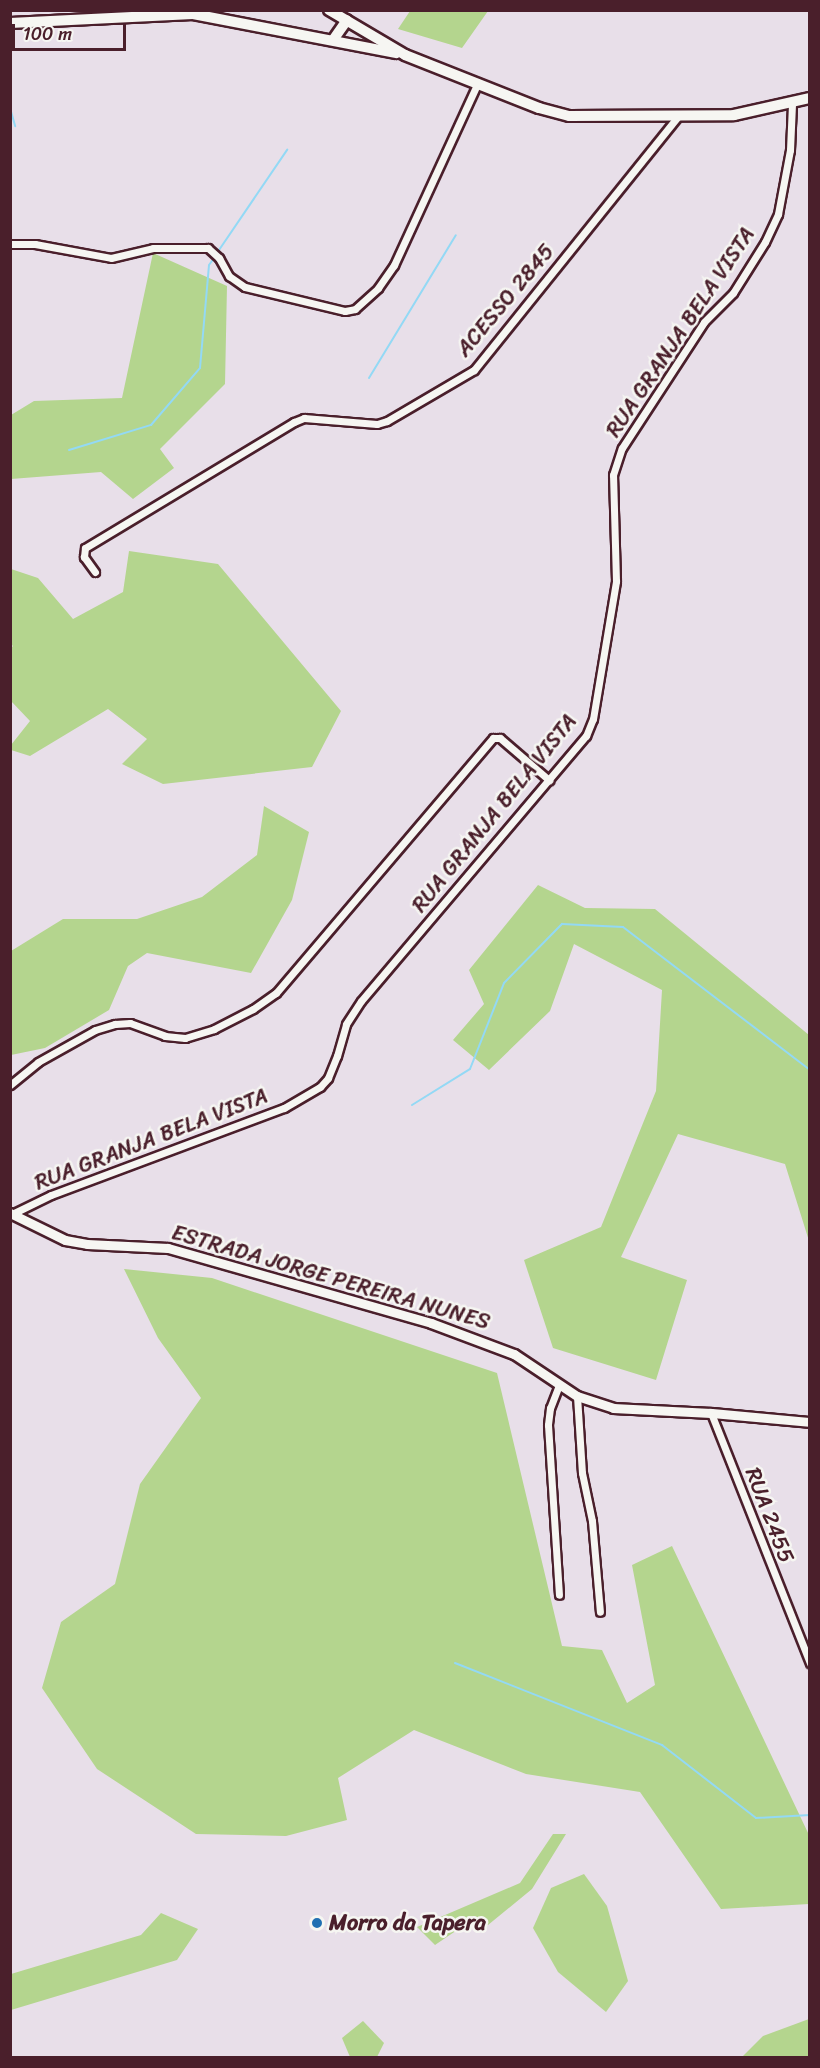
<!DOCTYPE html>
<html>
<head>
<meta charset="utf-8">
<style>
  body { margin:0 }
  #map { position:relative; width:820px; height:2068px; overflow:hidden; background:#e8dfe9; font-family:Sriracha,sans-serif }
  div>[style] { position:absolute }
  .green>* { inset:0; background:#b4d58e }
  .stream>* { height:2px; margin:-1px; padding:0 1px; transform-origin:1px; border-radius:1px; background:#93d9f5 }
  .roads { filter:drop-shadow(2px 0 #4a1f2b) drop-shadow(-2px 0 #4a1f2b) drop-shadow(0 2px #4a1f2b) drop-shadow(0 -2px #4a1f2b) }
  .minor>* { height:7px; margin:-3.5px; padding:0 3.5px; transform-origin:3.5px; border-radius:3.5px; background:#f6f6f2 }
  .tertiary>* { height:9px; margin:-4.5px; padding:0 4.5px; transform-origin:4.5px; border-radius:4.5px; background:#f6f6f2 }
  .secondary>* { height:10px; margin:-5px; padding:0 5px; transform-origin:5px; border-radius:5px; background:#f6f6f2 }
  .dots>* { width:16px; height:16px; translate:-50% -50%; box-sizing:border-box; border:3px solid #f6f6f2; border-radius:50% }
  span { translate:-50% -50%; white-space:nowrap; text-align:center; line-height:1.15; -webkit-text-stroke:5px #f6f6f2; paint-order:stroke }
  .street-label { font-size:22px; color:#4a1f2b }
  .poi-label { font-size:22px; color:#4a1f2b; font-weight:700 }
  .left { translate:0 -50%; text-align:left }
  .frame { position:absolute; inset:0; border:12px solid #4a1f2b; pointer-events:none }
  .scale { position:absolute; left:12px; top:24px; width:114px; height:27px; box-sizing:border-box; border:3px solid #4a1f2b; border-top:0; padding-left:8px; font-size:18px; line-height:21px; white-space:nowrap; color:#4a1f2b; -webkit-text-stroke:4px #f6f6f2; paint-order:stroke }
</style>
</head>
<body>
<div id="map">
  <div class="green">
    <i style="clip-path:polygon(410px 11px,410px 10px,488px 11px,462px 48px,398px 29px)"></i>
    <i style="clip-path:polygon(153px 253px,227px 286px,225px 384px,160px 449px,174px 468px,133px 499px,101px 472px,11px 479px,11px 415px,34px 401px,122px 398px)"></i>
    <i style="clip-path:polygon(129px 551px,218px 564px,341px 711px,312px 767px,163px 784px,122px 764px,147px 739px,108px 709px,30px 756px,11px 750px,11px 745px,30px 721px,11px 701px,10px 649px,13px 646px,10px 643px,11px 569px,38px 578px,73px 619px,123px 592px)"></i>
    <i style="clip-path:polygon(264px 806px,309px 832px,292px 900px,251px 973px,147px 953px,128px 966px,109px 1010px,45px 1048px,11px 1055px,11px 951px,63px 919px,137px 919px,202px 897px,257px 855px)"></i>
    <i style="clip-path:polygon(538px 885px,585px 908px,655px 909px,809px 1035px,809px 1241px,785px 1164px,678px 1134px,621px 1257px,687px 1280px,656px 1380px,553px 1348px,524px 1260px,601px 1227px,656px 1091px,662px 990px,574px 944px,550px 1011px,489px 1070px,453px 1040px,484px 1004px,469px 970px)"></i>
    <i style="clip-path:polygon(124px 1269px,212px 1278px,497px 1373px,562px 1646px,602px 1650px,627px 1703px,655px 1685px,632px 1565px,672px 1546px,809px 1835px,809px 1904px,721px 1909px,640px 1792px,526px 1774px,414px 1730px,338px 1778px,347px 1820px,286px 1836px,196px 1834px,97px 1769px,42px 1688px,61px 1622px,115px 1584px,140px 1484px,201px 1398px,158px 1338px)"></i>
    <i style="clip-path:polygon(553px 1834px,566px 1834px,532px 1889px,488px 1925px,469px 1922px,435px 1945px,417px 1927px,520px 1883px)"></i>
    <i style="clip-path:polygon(584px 1874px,607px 1906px,628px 1981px,606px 2012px,558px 1972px,533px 1928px,551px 1888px)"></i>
    <i style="clip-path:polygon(161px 1913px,198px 1929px,177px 1960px,11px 2010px,11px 1974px,141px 1935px)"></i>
    <i style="clip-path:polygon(809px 2019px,809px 2057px,742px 2057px,763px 2036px)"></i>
    <i style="clip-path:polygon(363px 2021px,384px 2043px,377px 2057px,350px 2057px,342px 2038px)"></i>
  </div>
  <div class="stream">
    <i style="left:10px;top:108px;width:19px;rotate:74deg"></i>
    <i style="left:217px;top:253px;width:125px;rotate:-55.8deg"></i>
    <i style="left:369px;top:378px;width:167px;rotate:-58.7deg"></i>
    <i style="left:69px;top:450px;width:86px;rotate:-17deg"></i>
    <i style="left:151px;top:425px;width:75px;rotate:-49.3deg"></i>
    <i style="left:200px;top:368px;width:103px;rotate:-85deg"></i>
    <i style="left:209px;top:265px;width:9px;rotate:-54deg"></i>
    <i style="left:412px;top:1105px;width:68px;rotate:-31.8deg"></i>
    <i style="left:470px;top:1069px;width:92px;rotate:-68.4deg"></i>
    <i style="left:504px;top:983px;width:83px;rotate:-45.5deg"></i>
    <i style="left:562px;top:924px;width:61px;rotate:2.8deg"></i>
    <i style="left:623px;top:927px;width:235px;rotate:37.4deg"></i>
    <i style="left:455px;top:1663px;width:223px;rotate:21.6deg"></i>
    <i style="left:662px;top:1745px;width:119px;rotate:37.8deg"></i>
    <i style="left:756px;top:1818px;width:54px;rotate:-3.2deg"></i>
  </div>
  <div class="roads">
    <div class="minor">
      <i style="left:10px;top:244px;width:25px"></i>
      <i style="left:35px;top:244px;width:77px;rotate:10.4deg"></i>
      <i style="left:111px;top:258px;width:43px;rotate:-13.4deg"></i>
      <i style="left:153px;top:248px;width:55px"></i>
      <i style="left:208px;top:248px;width:15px;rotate:42deg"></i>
      <i style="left:219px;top:258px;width:21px;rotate:61deg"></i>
      <i style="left:229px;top:276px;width:19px;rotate:35deg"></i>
      <i style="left:245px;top:287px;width:103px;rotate:13.5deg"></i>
      <i style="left:345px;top:311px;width:10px;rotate:-11deg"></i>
      <i style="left:355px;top:309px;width:31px;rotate:-42deg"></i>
      <i style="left:378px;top:288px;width:28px;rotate:-55deg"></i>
      <i style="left:394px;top:265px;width:201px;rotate:-65.3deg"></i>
      <i style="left:95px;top:572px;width:19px;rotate:-126deg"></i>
      <i style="left:84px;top:557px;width:9px;rotate:-84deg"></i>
      <i style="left:85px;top:548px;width:244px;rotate:-31.1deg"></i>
      <i style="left:294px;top:422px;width:11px;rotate:-22deg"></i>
      <i style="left:304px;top:418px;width:73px;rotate:4.7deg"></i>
      <i style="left:377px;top:424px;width:10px;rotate:-17deg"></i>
      <i style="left:387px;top:421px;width:101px;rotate:-30.4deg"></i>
      <i style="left:474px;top:370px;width:326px;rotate:-51.2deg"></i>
      <i style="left:10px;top:1085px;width:36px;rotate:-39deg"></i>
      <i style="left:38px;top:1062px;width:65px;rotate:-29.3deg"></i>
      <i style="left:95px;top:1030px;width:21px;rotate:-17deg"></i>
      <i style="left:115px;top:1024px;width:15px;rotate:-4deg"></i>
      <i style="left:130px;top:1023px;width:37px;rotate:20deg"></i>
      <i style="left:165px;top:1036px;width:20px;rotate:6deg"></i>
      <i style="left:185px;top:1038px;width:30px;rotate:-17deg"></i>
      <i style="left:214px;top:1029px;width:44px;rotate:-27.1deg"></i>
      <i style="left:253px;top:1009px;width:28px;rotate:-35deg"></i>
      <i style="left:276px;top:993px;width:335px;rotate:-49.6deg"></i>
      <i style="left:493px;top:738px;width:7px"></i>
      <i style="left:500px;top:738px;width:65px;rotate:40.6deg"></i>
      <i style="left:12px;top:1214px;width:43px;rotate:-26deg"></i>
      <i style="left:51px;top:1195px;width:249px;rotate:-20.5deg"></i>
      <i style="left:284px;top:1108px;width:42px;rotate:-30.3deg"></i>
      <i style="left:320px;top:1087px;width:12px;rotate:-48deg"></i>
      <i style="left:328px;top:1078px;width:24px;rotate:-68deg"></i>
      <i style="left:337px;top:1056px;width:33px;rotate:-74deg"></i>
      <i style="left:346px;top:1024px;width:27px;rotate:-57deg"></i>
      <i style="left:361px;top:1001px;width:348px;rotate:-49.7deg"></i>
      <i style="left:586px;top:736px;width:18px;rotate:-68deg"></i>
      <i style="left:593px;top:719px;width:140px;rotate:-80.5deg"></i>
      <i style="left:616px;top:581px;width:106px;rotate:-91.6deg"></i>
      <i style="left:613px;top:475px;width:28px;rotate:-72deg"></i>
      <i style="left:622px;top:448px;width:150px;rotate:-56.9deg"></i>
      <i style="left:704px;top:322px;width:41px;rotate:-45deg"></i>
      <i style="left:733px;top:293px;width:60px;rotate:-57.9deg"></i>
      <i style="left:765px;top:242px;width:31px;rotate:-65deg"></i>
      <i style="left:778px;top:214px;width:65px;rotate:-79.4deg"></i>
      <i style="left:790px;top:150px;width:46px;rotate:-87.5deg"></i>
      <i style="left:559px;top:1385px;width:25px;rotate:111deg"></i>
      <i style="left:550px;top:1408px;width:17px;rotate:97deg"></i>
      <i style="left:548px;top:1425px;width:170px;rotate:86.3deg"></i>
      <i style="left:577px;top:1396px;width:77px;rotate:86.3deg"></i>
      <i style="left:582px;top:1473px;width:49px;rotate:78.2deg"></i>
      <i style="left:592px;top:1521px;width:91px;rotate:85deg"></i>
      <i style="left:711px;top:1413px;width:269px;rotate:68.4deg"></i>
    </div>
    <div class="tertiary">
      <i style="left:10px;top:1213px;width:61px;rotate:26.1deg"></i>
      <i style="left:65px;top:1240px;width:22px;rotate:10deg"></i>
      <i style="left:87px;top:1244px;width:81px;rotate:2.8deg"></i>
      <i style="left:168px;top:1248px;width:273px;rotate:15.9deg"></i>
      <i style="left:431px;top:1323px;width:89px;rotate:20.5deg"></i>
      <i style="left:514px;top:1354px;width:76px;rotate:33.7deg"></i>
      <i style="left:577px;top:1396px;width:38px;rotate:18deg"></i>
      <i style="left:613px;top:1408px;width:98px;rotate:2.9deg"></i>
      <i style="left:711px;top:1413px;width:99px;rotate:5.2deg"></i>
    </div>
    <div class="secondary">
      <i style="left:329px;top:10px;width:88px;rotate:30.6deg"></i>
      <i style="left:405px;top:55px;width:144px;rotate:21.6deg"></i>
      <i style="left:539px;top:108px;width:31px;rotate:15deg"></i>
      <i style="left:569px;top:116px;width:165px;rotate:-0.3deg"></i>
      <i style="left:734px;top:115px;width:78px;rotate:-12.6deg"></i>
      <i style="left:10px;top:23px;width:183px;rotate:-2.8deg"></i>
      <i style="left:193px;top:14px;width:207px;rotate:10.9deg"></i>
      <i style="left:333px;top:40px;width:24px;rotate:-55deg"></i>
    </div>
  </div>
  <div class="dots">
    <i style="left:317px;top:1923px;background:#1f6fb2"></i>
  </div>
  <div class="street-label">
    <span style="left:505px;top:300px;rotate:-50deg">ACESSO 2845</span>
    <span style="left:680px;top:332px;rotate:-56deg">RUA GRANJA BELA VISTA</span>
    <span style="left:494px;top:813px;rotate:-51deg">RUA GRANJA BELA VISTA</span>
    <span style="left:151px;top:1139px;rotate:-21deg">RUA GRANJA BELA VISTA</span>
    <span style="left:331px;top:1277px;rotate:16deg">ESTRADA JORGE PEREIRA NUNES</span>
    <span style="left:770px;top:1515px;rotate:69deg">RUA 2455</span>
  </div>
  <div class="poi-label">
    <span class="left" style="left:329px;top:1923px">Morro da Tapera</span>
  </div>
  <div class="frame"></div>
  <div class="scale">100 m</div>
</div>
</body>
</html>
